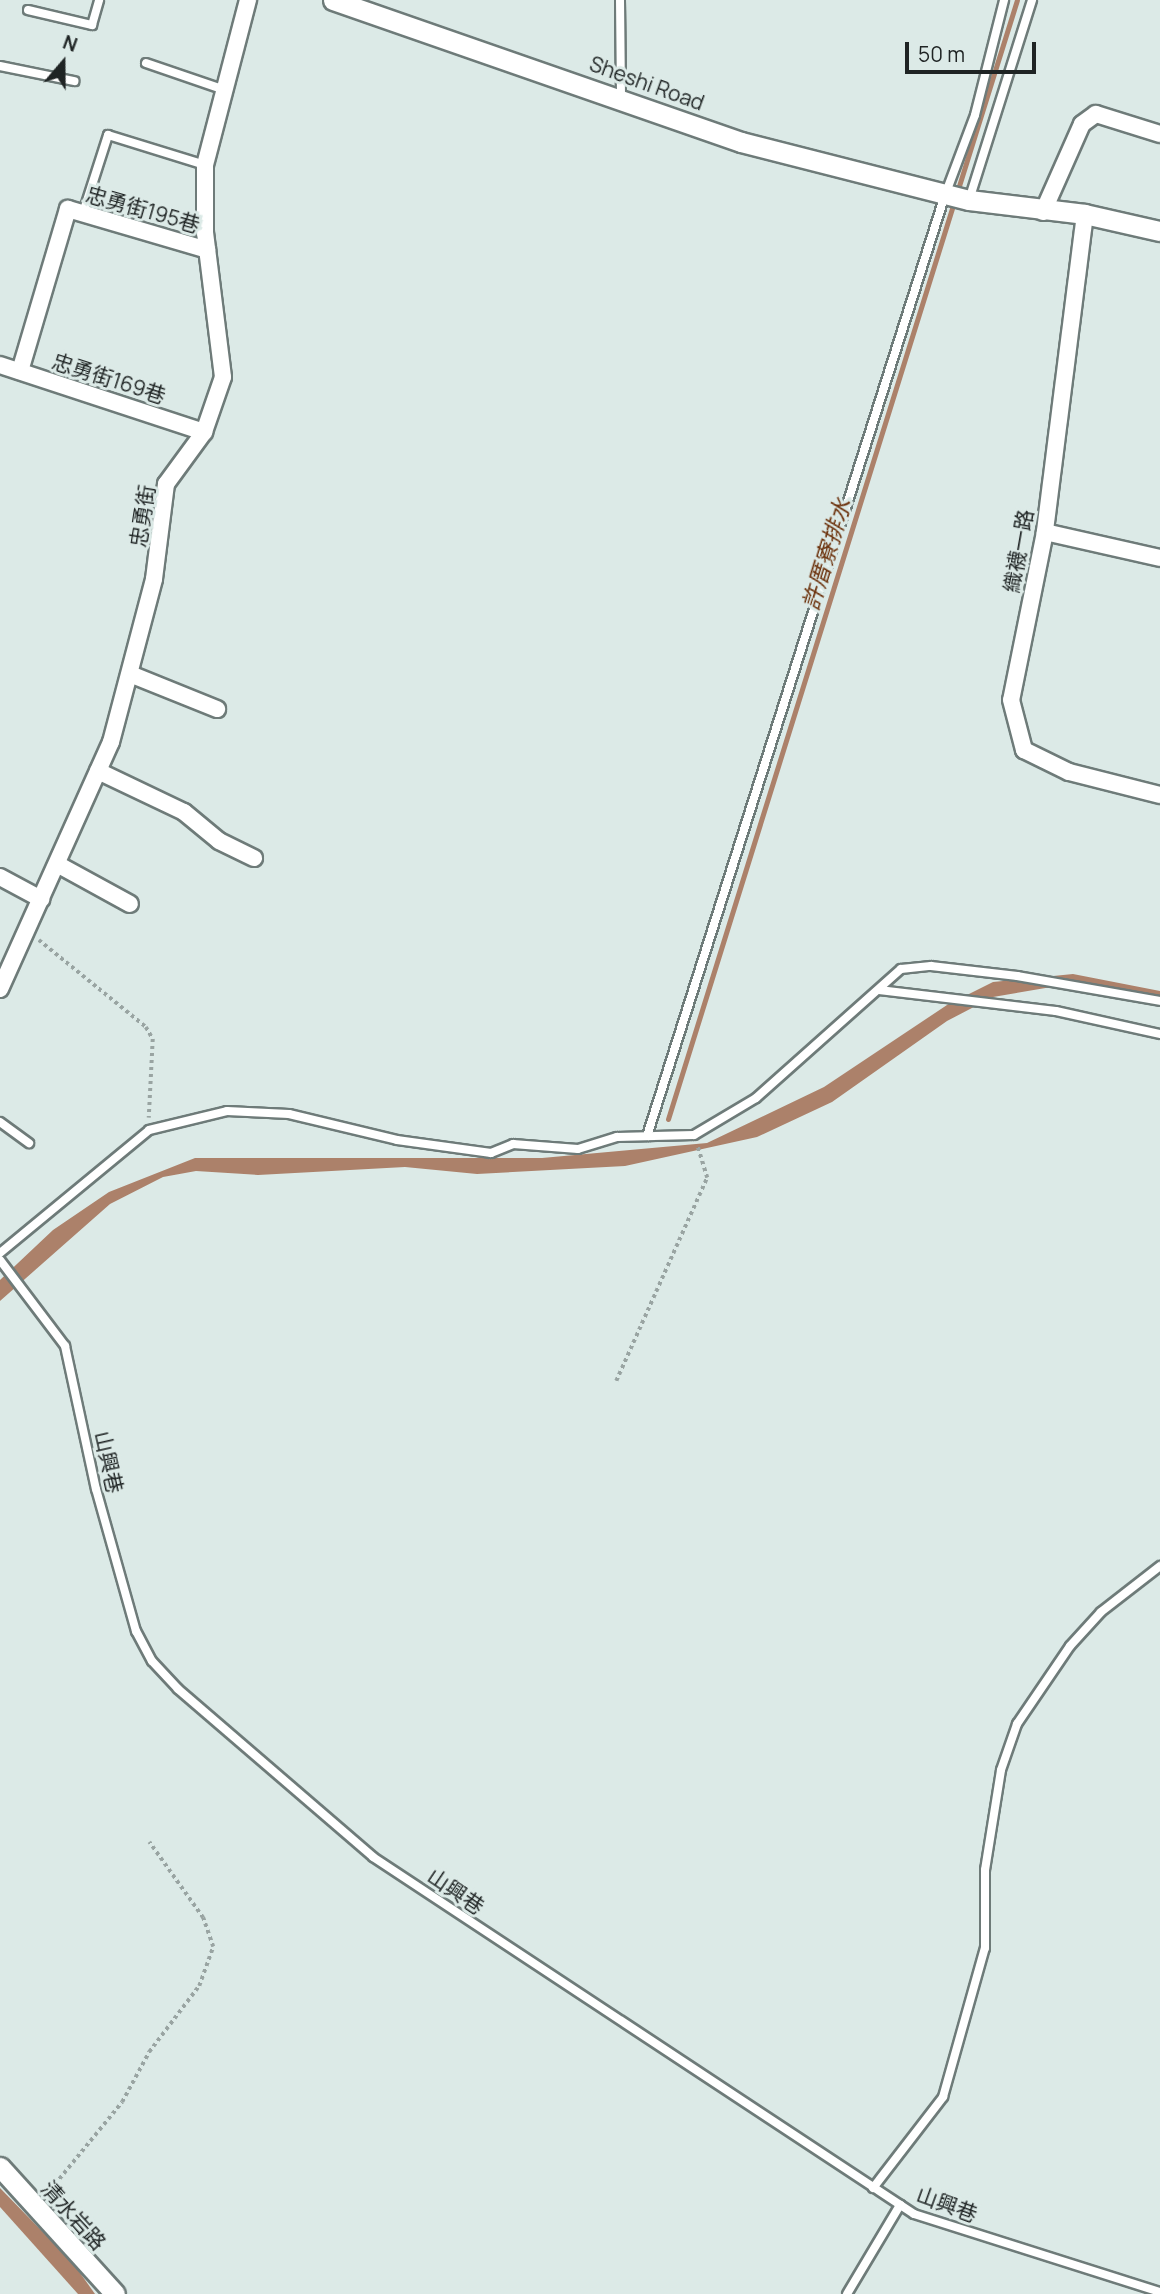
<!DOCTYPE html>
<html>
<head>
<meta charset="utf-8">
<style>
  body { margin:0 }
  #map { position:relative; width:1160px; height:2294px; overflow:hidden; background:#dceae7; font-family:Manrope,"Noto Sans TC",sans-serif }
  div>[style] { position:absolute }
  .water>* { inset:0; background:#ac816a }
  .stream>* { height:5px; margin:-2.5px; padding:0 2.5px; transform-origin:2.5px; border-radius:2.5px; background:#ac816a }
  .path>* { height:3.5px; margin-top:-1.75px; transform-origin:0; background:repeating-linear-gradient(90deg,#99a4a2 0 3.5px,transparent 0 7px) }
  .roads { filter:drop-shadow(2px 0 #6e7b79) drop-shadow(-2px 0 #6e7b79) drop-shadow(0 2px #6e7b79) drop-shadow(0 -2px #6e7b79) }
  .service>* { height:8px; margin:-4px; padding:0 4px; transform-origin:4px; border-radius:4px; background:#fff }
  .minor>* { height:16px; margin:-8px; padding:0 8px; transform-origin:8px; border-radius:8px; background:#fff }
  .tertiary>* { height:19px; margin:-9.5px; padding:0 9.5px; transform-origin:9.5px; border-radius:9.5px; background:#fff }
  span { translate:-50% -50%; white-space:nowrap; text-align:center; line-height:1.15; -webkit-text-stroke:6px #dceae7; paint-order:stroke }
  .street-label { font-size:21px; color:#1f2424 }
  .water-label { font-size:23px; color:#6d340f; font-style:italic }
  .north { position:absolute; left:28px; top:28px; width:70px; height:70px; -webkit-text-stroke:5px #dceae7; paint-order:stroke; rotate:20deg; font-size:19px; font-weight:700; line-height:28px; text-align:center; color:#1f2424 }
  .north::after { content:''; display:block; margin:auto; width:24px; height:32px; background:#1f2424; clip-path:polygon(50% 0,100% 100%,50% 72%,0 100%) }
  .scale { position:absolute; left:905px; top:42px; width:131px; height:32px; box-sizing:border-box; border:4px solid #1f2424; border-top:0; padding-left:9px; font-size:21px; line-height:24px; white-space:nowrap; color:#1f2424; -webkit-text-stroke:5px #dceae7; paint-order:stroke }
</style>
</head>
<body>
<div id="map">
  <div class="water">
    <i style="clip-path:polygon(1073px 974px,1160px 991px,1160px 1005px,1069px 984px,993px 997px,947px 1021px,832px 1102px,757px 1137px,625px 1166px,477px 1174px,405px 1167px,258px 1175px,196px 1171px,163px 1177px,110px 1204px,0 1301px,0 1280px,53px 1230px,109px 1192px,195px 1158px,542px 1158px,707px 1143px,824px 1087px,947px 1005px,993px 982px)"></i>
    <i style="clip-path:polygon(0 2188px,73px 2263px,95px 2294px,78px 2294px,0 2207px)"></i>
  </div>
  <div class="stream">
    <i style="left:668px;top:1119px;width:1172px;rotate:-72.68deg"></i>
  </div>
  <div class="path">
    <i style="left:39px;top:940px;width:138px;rotate:39.1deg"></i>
    <i style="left:146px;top:1027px;width:14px;rotate:60deg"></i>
    <i style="left:153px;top:1039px;width:79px;rotate:92.9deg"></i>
    <i style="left:616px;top:1381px;width:222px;rotate:-65.9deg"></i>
    <i style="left:707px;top:1178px;width:34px;rotate:-107deg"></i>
    <i style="left:46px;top:2195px;width:120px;rotate:-50.7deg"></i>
    <i style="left:122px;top:2102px;width:57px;rotate:-61.6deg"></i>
    <i style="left:149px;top:2052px;width:83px;rotate:-52.9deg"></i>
    <i style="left:199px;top:1986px;width:41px;rotate:-70.3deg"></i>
    <i style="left:213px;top:1947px;width:31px;rotate:-109deg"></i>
    <i style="left:203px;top:1918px;width:93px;rotate:-125.4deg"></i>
  </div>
  <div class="roads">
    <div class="service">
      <i style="left:620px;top:0;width:97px;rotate:89.4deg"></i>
      <i style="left:28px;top:10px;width:66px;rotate:13.2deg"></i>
      <i style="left:92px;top:25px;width:26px;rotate:-74deg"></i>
      <i style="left:146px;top:63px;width:83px;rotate:18.9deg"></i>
      <i style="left:0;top:66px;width:76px;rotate:11.5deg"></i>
      <i style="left:969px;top:200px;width:210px;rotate:-72.5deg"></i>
      <i style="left:83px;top:213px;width:82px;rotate:-72.2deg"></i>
      <i style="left:108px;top:135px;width:102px;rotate:17.2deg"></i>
      <i style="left:879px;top:990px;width:178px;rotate:6.8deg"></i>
      <i style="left:1056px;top:1011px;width:107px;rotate:12.5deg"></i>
      <i style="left:0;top:1122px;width:36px;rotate:36deg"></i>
      <i style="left:647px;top:1136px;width:987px;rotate:-72.43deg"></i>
      <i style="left:945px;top:195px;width:85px;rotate:-69.4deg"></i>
      <i style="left:975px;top:115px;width:119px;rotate:-75.8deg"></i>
      <i style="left:0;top:1253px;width:193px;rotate:-39.5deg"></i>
      <i style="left:149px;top:1130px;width:80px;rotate:-13.7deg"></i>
      <i style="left:227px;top:1111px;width:62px;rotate:2.8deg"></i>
      <i style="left:289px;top:1114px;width:111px;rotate:13.5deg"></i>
      <i style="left:397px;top:1140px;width:95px;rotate:7.9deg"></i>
      <i style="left:491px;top:1153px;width:24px;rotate:-22deg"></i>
      <i style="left:513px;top:1144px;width:65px;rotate:4.4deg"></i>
      <i style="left:578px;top:1149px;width:41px;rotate:-17.1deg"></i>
      <i style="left:617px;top:1137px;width:77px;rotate:-1.5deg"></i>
      <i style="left:694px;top:1135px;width:72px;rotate:-30.8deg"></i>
      <i style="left:756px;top:1098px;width:194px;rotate:-41.7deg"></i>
      <i style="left:901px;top:969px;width:30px;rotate:-6deg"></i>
      <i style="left:931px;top:966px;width:87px;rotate:6.6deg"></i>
      <i style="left:1017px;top:976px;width:145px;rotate:9.9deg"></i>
      <i style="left:0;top:1260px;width:108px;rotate:52.9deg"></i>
      <i style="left:65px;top:1346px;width:146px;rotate:77.8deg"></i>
      <i style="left:96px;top:1489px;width:148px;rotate:74.3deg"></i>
      <i style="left:136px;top:1631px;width:34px;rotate:62deg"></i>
      <i style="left:152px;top:1661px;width:38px;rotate:47deg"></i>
      <i style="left:178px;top:1689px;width:257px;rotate:40.7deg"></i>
      <i style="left:373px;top:1857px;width:648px;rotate:33.42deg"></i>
      <i style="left:914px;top:2214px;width:258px;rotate:17.6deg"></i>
      <i style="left:873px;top:2188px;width:115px;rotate:-52.4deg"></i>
      <i style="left:943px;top:2097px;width:155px;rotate:-74.3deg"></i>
      <i style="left:985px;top:1948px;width:78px;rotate:-90deg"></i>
      <i style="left:985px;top:1870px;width:101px;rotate:-80.9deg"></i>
      <i style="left:1001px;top:1770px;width:49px;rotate:-70.8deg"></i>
      <i style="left:1017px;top:1724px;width:94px;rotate:-55.8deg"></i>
      <i style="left:1070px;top:1646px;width:46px;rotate:-47.6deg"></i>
      <i style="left:1101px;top:1612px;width:75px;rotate:-37.9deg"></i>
      <i style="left:847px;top:2294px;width:104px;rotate:-59.2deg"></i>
    </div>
    <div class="minor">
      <i style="left:1043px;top:212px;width:96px;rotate:-66.1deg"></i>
      <i style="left:1082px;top:124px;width:17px;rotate:-36deg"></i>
      <i style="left:1096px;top:114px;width:67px;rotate:17.4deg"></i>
      <i style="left:1085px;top:214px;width:321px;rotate:97.2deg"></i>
      <i style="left:1045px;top:532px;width:171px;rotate:101.4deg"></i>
      <i style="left:1011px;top:700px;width:52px;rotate:75.4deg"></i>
      <i style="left:1024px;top:750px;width:50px;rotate:26.1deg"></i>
      <i style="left:1069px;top:772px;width:94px;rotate:14.2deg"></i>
      <i style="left:0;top:365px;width:215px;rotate:18.2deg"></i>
      <i style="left:20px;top:371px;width:169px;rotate:-73.5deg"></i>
      <i style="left:68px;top:209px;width:145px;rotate:16.4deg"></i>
      <i style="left:1045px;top:532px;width:118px;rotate:12.7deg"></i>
      <i style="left:130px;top:674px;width:94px;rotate:21.9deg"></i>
      <i style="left:98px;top:771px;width:95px;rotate:25.5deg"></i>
      <i style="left:184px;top:812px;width:45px;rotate:39.6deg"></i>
      <i style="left:219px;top:841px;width:39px;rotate:26deg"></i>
      <i style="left:57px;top:864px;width:83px;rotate:28.7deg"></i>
      <i style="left:0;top:877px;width:47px;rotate:28.2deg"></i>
      <i style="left:0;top:989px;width:271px;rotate:-65.8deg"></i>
      <i style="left:111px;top:742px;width:169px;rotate:-75.2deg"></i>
      <i style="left:154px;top:579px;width:96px;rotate:-82.8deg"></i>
      <i style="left:166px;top:484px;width:64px;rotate:-53.8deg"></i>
      <i style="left:204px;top:432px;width:58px;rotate:-70.9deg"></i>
      <i style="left:223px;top:377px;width:145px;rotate:-97.1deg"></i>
      <i style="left:205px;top:233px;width:68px;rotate:-90deg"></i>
      <i style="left:205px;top:165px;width:171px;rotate:-75.4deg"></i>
    </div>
    <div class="tertiary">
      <i style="left:333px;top:0;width:432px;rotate:19.2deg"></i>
      <i style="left:741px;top:142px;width:235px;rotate:14.3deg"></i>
      <i style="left:969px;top:200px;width:117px;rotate:6.9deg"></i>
      <i style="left:1085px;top:214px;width:77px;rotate:12.8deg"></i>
      <i style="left:0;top:2167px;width:171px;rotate:47.8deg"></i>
    </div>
  </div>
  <div class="street-label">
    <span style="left:647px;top:83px;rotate:20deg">Sheshi Road</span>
    <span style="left:143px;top:209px;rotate:16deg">忠勇街195巷</span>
    <span style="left:109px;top:378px;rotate:18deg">忠勇街169巷</span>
    <span style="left:142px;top:516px;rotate:-81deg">忠勇街</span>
    <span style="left:1018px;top:551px;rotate:-80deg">織襪一路</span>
    <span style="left:109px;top:1462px;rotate:77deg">山興巷</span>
    <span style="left:456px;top:1891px;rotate:34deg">山興巷</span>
    <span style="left:947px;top:2204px;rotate:20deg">山興巷</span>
    <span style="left:74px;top:2215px;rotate:48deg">清水岩路</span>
  </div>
  <div class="water-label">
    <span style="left:826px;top:554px;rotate:-73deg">許厝寮排水</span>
  </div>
  <div class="north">N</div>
  <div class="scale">50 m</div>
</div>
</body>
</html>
